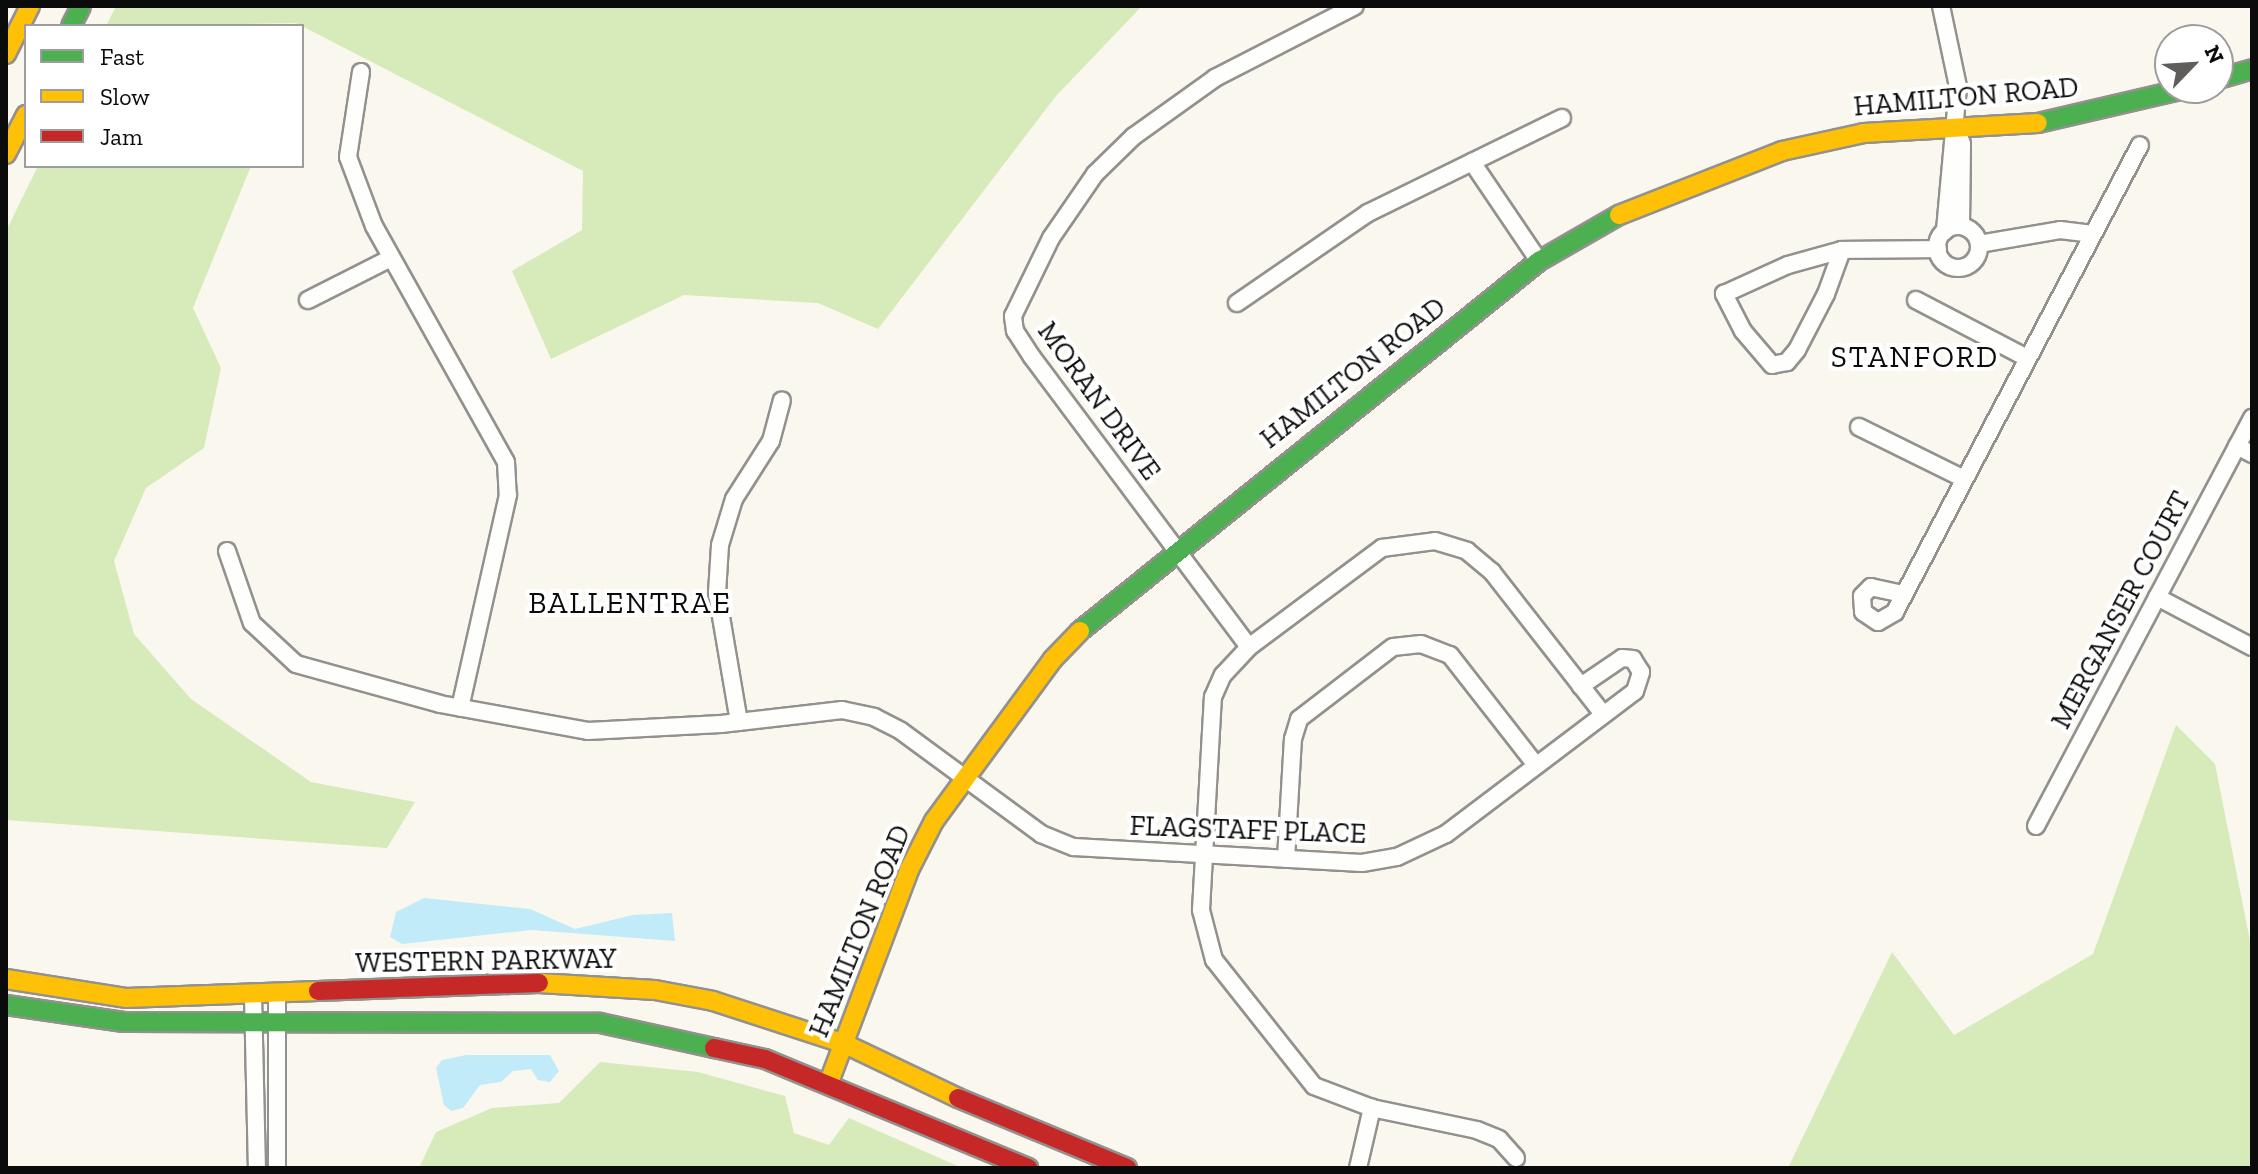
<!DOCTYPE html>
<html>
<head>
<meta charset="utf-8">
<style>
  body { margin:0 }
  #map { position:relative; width:2258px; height:1174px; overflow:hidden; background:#faf7ef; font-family:"Zilla Slab",serif }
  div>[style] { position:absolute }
  .forest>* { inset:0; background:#d7eaba }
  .water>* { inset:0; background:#c1ebf8 }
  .roads { filter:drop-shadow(2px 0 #93918e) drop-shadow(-2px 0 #93918e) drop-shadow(0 2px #93918e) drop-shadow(0 -2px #93918e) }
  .street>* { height:16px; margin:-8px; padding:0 8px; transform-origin:8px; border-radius:8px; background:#fefefd }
  .street>.ring { margin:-8px; padding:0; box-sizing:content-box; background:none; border:16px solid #fefefd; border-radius:50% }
  .fast>* { height:18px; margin:-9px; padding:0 9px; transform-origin:9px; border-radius:9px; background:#4caf50 }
  .slow>* { height:18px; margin:-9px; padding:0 9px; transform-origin:9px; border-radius:9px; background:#ffc107 }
  .jam>* { height:18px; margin:-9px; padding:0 9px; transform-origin:9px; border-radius:9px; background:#c62828 }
  span { translate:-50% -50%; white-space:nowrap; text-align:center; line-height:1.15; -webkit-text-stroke:8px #fff; paint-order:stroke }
  .street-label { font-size:28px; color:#0b0b0b }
  .neighbourhood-label { font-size:30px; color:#0b0b0b; letter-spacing:2px }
  .frame { position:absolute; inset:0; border:8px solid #0b0b0b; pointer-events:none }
  .legend { position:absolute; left:24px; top:24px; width:280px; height:144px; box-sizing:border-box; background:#fff; border:2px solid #9d9d9d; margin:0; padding:10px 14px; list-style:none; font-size:24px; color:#0b0b0b }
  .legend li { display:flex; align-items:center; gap:16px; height:40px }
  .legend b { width:40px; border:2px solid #9d9d9d }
  .north { position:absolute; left:2154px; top:24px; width:80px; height:80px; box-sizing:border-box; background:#fff; border:2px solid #9d9d9d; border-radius:50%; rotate:65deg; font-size:22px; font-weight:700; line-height:32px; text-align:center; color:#0b0b0b }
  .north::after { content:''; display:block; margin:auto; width:28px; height:36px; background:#5f5e5b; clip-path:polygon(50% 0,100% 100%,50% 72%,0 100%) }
</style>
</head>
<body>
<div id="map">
  <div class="forest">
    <i style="clip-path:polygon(116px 6px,1142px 6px,1056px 96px,878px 329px,818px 303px,684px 295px,551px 359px,512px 271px,582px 230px,583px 171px,296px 23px,106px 26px)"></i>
    <i style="clip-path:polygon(38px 166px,251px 166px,193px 308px,221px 368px,204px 448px,146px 488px,114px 561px,134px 634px,191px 699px,311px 782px,415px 802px,387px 848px,6px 820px,6px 231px)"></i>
    <i style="clip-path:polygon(2176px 725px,2215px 764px,2252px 951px,2252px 1168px,1788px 1168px,1892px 952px,1954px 1035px,2093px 954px)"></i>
    <i style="clip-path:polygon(600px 1062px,698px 1072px,785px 1096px,794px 1133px,829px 1145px,849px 1118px,962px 1168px,419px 1168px,436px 1132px,492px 1108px,559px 1103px)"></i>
  </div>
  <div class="water">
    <i style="clip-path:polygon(424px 898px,530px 909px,575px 929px,633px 915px,672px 913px,675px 941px,532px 930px,402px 944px,390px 937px,396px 912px)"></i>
    <i style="clip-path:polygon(466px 1055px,550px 1055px,559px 1071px,550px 1082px,538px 1080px,531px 1069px,513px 1071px,501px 1082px,480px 1085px,463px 1108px,451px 1111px,444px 1105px,436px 1068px,442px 1060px)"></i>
  </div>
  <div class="roads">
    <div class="street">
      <i style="left:1941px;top:6px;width:83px;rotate:78.1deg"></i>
      <i style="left:1958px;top:87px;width:145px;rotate:95.2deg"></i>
      <i style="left:361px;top:72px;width:86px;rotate:98.7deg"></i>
      <i style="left:348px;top:157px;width:74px;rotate:69.4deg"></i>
      <i style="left:374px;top:226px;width:270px;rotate:60.8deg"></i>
      <i style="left:506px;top:462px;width:33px;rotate:87deg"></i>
      <i style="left:508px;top:495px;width:218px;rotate:102.7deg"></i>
      <i style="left:1956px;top:128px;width:17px;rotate:69deg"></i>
      <i style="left:1962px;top:144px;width:82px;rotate:90.7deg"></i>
      <i style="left:1472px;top:162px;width:120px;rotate:55.9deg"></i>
      <i class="ring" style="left:1937px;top:226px;width:26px;height:26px"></i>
      <i style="left:1979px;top:244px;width:82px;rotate:-9.8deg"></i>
      <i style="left:2060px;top:230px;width:31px;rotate:7deg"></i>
      <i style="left:1842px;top:250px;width:47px;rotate:110deg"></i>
      <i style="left:1826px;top:294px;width:63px;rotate:117.4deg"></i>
      <i style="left:1797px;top:350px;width:16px;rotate:130deg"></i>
      <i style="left:1787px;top:362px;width:15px;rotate:169deg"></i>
      <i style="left:1772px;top:365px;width:45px;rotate:-130.5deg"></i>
      <i style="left:1743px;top:331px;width:42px;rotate:-117.2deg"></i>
      <i style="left:1724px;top:294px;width:70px;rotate:-24.4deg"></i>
      <i style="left:1788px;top:265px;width:56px;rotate:-15.5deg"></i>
      <i style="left:1842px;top:250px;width:96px;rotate:-0.6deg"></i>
      <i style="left:308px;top:300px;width:93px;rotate:-26.8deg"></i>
      <i style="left:1916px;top:300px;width:123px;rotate:27.6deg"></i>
      <i style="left:1237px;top:303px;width:159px;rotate:-34.5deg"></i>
      <i style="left:1368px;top:213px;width:216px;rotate:-26.1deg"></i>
      <i style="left:1859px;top:427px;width:117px;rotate:26.3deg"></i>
      <i style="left:2237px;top:446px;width:17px;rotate:28deg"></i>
      <i style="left:227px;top:551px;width:76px;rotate:70.9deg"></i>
      <i style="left:252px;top:623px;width:60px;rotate:43deg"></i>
      <i style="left:296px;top:664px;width:149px;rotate:15.5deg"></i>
      <i style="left:440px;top:704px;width:150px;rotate:10.3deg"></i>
      <i style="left:588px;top:731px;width:133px;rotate:-3deg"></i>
      <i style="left:721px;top:724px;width:122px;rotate:-6.6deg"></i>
      <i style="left:842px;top:710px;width:33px;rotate:12deg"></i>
      <i style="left:874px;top:717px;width:30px;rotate:27deg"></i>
      <i style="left:901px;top:731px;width:174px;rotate:36.3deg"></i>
      <i style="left:1041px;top:834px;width:35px;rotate:22deg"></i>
      <i style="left:1074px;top:847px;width:288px;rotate:3.2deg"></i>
      <i style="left:1362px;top:863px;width:36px;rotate:-10deg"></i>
      <i style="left:1397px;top:857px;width:54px;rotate:-25.1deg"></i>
      <i style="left:1446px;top:834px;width:237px;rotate:-37.1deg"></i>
      <i style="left:1635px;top:691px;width:20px;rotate:-72deg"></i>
      <i style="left:1641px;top:672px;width:15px;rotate:-122deg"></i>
      <i style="left:1633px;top:659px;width:11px;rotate:-175deg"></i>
      <i style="left:1622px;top:658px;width:50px;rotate:145.7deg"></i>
      <i style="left:1903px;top:594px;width:33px;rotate:-168deg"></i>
      <i style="left:1871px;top:587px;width:13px;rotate:135deg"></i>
      <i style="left:1862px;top:596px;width:16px;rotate:86deg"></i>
      <i style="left:1863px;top:612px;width:18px;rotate:34deg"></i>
      <i style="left:1878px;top:622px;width:20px;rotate:-30deg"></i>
      <i style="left:1895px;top:612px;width:527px;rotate:-62.32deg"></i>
      <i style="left:2157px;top:597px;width:107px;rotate:27.8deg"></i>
      <i style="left:1249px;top:647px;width:362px;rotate:-126.8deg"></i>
      <i style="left:1032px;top:357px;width:31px;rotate:-123deg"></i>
      <i style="left:1015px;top:331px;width:15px;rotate:-98deg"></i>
      <i style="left:1013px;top:316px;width:87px;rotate:-64deg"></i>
      <i style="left:1051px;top:238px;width:78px;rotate:-55.5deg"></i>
      <i style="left:1095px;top:174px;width:54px;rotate:-44.3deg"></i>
      <i style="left:1134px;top:136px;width:100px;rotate:-35.6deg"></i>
      <i style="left:1215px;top:78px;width:157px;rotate:-27.2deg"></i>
      <i style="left:739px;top:722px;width:131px;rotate:-99.7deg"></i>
      <i style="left:717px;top:593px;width:48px;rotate:-86.4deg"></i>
      <i style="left:720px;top:545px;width:48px;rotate:-73.1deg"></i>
      <i style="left:734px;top:499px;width:69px;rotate:-57.5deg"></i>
      <i style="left:771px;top:441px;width:42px;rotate:-75deg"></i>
      <i style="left:2036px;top:826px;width:462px;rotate:-62.1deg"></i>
      <i style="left:1286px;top:859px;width:120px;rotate:-86.7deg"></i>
      <i style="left:1293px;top:739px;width:21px;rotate:-73deg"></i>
      <i style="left:1299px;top:719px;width:118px;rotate:-37.5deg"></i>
      <i style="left:1393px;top:647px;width:28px;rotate:-6deg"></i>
      <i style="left:1421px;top:644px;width:31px;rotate:21deg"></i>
      <i style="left:1450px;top:655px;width:140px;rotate:52deg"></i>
      <i style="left:277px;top:994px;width:174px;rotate:90deg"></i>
      <i style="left:253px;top:995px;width:173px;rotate:88.7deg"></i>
      <i style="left:1516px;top:1158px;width:25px;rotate:-132deg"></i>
      <i style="left:1499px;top:1139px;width:24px;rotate:-158deg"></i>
      <i style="left:1477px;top:1130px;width:107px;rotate:-168.2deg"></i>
      <i style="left:1372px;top:1108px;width:62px;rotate:-159.2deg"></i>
      <i style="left:1314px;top:1086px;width:161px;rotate:-128.4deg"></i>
      <i style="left:1214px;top:960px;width:52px;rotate:-104.6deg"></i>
      <i style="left:1201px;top:910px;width:213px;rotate:-86.8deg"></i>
      <i style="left:1213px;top:697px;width:24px;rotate:-66deg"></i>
      <i style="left:1223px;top:675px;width:38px;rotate:-47deg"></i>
      <i style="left:1249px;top:647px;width:166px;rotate:-36.7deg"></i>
      <i style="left:1382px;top:548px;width:53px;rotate:-7.5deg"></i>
      <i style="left:1435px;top:541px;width:34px;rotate:17deg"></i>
      <i style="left:1467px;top:551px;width:33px;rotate:40deg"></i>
      <i style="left:1492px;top:572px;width:180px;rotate:52deg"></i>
      <i style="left:1358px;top:1168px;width:62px;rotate:-76.9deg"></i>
    </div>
    <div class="fast">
      <i style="left:71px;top:26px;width:22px;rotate:-63deg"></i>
      <i style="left:2218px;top:79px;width:35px;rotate:-16deg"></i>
      <i style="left:2038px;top:123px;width:155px;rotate:-13.1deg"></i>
      <i style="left:1080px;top:631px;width:590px;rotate:-38.87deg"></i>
      <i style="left:1539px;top:261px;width:92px;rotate:-29.9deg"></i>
      <i style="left:6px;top:1005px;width:119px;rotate:8.2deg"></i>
      <i style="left:124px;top:1022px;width:476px;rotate:0.1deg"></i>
      <i style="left:600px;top:1023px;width:117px;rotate:12.4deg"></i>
    </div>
    <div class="slow">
      <i style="left:6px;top:54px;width:54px;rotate:-63.4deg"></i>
      <i style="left:6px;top:154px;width:44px;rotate:-62.9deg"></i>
      <i style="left:1619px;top:215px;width:175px;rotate:-21.4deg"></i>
      <i style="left:1782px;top:151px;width:84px;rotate:-12.4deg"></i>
      <i style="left:1864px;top:133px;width:174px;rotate:-3.3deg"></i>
      <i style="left:6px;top:979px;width:121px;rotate:9deg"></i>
      <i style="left:126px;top:998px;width:192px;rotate:-2.1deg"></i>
      <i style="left:539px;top:983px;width:116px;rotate:3.5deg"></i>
      <i style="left:655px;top:990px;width:59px;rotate:10.7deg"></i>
      <i style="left:713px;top:1001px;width:139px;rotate:18deg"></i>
      <i style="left:845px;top:1044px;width:125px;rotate:25.5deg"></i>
      <i style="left:829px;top:1082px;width:227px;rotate:-69.3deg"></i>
      <i style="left:909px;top:870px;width:55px;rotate:-63deg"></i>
      <i style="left:934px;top:821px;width:201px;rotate:-53.7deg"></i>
      <i style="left:1053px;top:659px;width:39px;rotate:-46deg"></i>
    </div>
    <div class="jam">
      <i style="left:318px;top:991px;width:221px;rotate:-2.1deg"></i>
      <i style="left:714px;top:1048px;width:52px;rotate:12.2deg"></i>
      <i style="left:765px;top:1059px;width:285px;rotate:22.5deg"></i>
      <i style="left:958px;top:1098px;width:183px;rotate:22.5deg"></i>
    </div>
  </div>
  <div class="street-label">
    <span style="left:1966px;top:97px;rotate:-5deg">HAMILTON ROAD</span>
    <span style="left:1353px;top:373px;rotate:-38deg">HAMILTON ROAD</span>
    <span style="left:1099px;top:401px;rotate:54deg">MORAN DRIVE</span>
    <span style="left:2121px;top:610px;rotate:-62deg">MERGANSER COURT</span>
    <span style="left:1248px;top:830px;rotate:2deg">FLAGSTAFF PLACE</span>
    <span style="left:860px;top:931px;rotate:-68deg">HAMILTON ROAD</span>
    <span style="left:486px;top:961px;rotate:-1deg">WESTERN PARKWAY</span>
  </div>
  <div class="neighbourhood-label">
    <span style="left:1915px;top:357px">STANFORD</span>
    <span style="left:630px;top:603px">BALLENTRAE</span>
  </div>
  <div class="frame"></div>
  <ul class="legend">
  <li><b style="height:10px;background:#4caf50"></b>Fast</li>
  <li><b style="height:10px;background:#ffc107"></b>Slow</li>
  <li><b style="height:10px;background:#c62828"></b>Jam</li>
  </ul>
  <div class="north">N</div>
</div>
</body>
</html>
